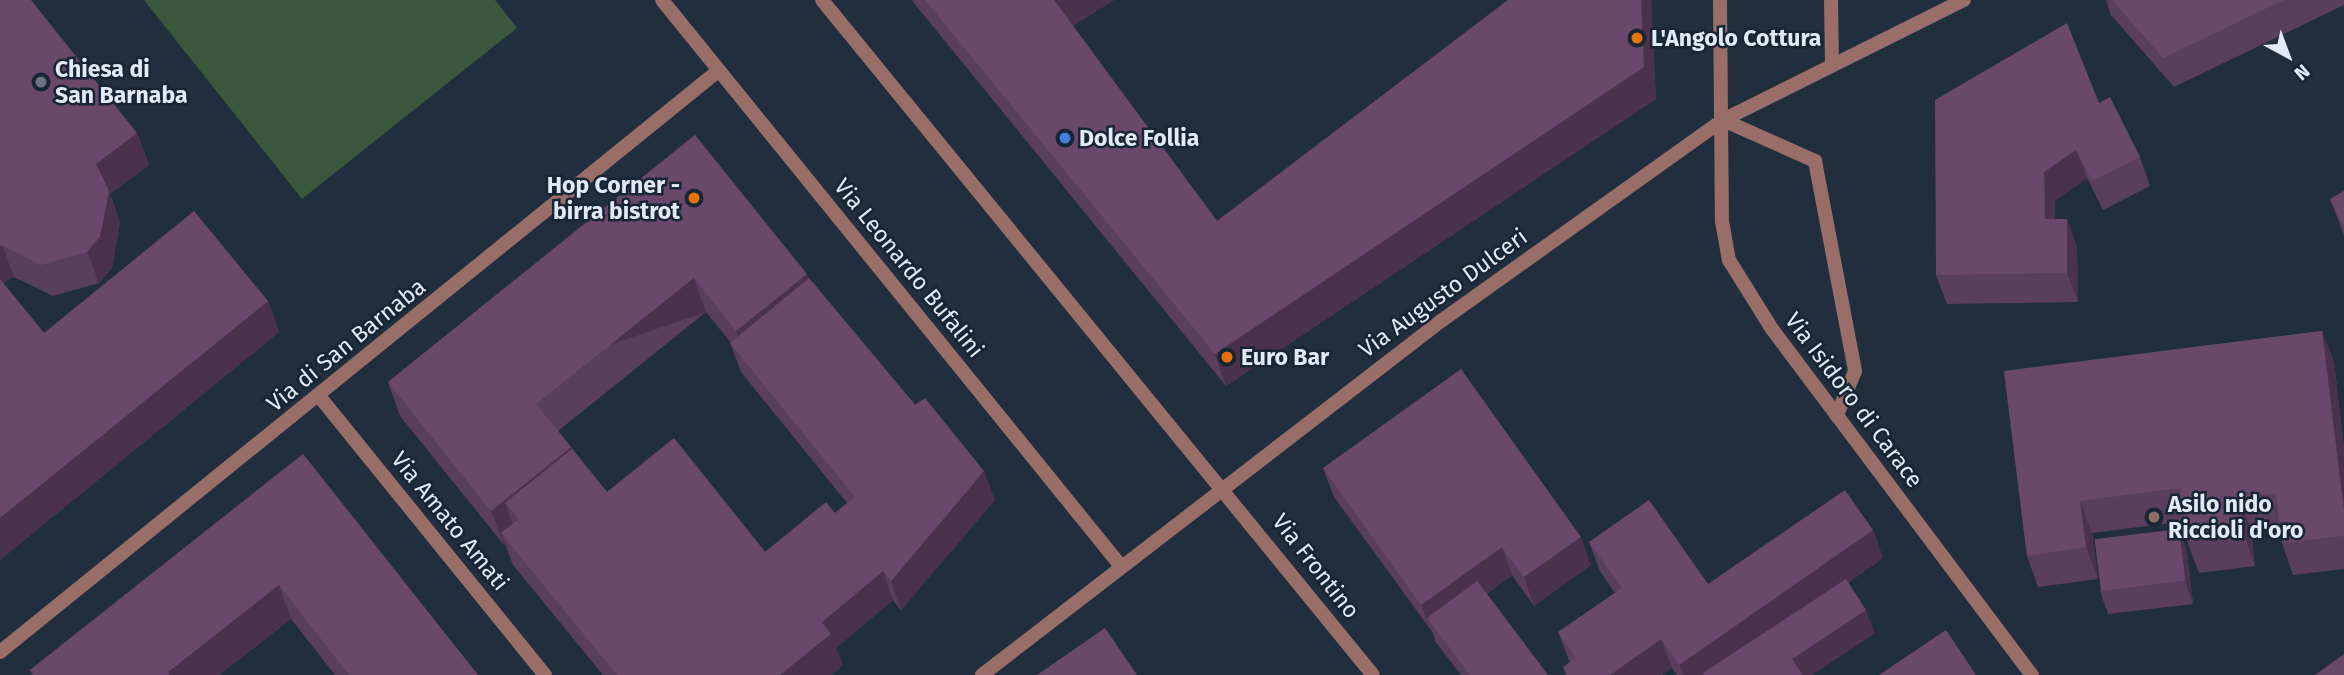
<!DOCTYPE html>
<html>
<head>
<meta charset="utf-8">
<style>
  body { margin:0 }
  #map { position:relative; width:2344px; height:675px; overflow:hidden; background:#202e3e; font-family:"Fira Sans",sans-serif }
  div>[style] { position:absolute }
  .green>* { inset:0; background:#3b573d }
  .service>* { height:14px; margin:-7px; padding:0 7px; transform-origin:7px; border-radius:7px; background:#9a6e68 }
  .minor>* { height:14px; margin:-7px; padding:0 7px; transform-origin:7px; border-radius:7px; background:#9a6e68 }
  .wall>* { inset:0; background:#5a3e5d }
  .shaded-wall>* { inset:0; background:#4a324c; transform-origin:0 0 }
  .building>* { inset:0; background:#69486c; transform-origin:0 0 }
  .dots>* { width:19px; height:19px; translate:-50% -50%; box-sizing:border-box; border:4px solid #172534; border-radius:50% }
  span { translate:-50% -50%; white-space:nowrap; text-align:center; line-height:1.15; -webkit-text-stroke:5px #172534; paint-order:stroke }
  .poi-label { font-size:23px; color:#e2ebf5; font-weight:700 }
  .left { translate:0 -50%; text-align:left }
  .right { translate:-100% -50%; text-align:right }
  .street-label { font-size:23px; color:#e2ebf5 }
  .north { position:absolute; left:2253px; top:21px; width:70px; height:70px; -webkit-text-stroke:5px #172534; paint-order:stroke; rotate:139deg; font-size:19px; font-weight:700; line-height:28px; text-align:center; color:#e2ebf5 }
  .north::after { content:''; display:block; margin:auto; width:24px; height:32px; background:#e2ebf5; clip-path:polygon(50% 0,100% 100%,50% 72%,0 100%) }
</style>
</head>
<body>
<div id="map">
  <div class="green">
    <i style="clip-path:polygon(144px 0,495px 0,517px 28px,302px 199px)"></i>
  </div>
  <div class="service">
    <i style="left:1723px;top:120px;width:101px;rotate:24deg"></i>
    <i style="left:1815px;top:161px;width:214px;rotate:79.2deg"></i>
    <i style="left:1855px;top:371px;width:48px;rotate:112.2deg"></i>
  </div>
  <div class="minor">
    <i style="left:662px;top:0;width:727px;rotate:50.97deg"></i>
    <i style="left:822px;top:0;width:871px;rotate:50.78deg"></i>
    <i style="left:1720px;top:0;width:221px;rotate:89.5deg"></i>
    <i style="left:1722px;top:221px;width:40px;rotate:80deg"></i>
    <i style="left:1729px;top:260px;width:81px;rotate:58.1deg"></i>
    <i style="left:1772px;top:329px;width:433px;rotate:53.1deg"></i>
    <i style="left:1831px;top:0;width:62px;rotate:89.1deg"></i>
    <i style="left:319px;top:396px;width:359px;rotate:51deg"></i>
    <i style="left:0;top:652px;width:924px;rotate:-38.98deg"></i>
    <i style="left:982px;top:675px;width:580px;rotate:-37.64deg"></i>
    <i style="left:1441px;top:321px;width:346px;rotate:-35.5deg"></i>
    <i style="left:1723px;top:120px;width:269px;rotate:-26.5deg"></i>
  </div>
  <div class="wall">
    <i style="clip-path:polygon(0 0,137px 133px,149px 165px,110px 194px,120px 222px,112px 268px,99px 283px,53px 296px,14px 277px,3px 283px,44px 333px,268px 301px,279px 332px,0 560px)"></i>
    <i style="clip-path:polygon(912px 0,1114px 0,1073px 26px,1217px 221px,1508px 0,1651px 0,1656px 99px,1226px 386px,914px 3px)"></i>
    <i style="clip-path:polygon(2106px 0,2344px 0,2344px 5px,2174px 87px,2111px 15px)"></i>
    <i style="clip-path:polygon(2099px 103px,2140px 157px,2150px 186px,2103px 210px,2087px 178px,2055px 201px,2055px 219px,2067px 219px,2077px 248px,2078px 302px,1947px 304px,1936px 275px)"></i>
    <i style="clip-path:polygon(evenodd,695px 135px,809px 278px,995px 500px,901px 610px,893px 600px,836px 648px,843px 665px,831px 675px,603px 675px,513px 565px,505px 544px,504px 545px,400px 416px,388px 382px,695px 135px,706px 312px,731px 343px,730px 343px,741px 372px,847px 503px,835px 513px,765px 552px,607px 492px,558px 431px,706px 312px)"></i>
    <i style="clip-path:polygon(2344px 191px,2344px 235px,2330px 199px)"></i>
    <i style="clip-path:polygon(2322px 331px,2334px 362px,2344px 448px,2344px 569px,2293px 575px,2282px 543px,2279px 525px,2251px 529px,2255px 566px,2199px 573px,2187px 541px,2185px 521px,2092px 533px,2098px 579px,2038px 587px,2027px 556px,2004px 371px)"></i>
    <i style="clip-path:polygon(303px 454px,478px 675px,335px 675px,291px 619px,219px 675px,32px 675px,30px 670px)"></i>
    <i style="clip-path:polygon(1323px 468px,1591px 565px,1534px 606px,1512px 575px,1487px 594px,1548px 675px,1461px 675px,1435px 641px,1433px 633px,1334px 497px)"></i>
    <i style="clip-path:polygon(2179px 529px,2187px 552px,2193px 604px,2108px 614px,2100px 591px)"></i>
    <i style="clip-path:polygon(1873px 530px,1883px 558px,1848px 583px,1875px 633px,1812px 675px,1677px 675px,1672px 668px,1662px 675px,1566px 675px,1563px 667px,1570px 663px,1558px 632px,1615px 593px,1600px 571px,1589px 542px,1708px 584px)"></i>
  </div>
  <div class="shaded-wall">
    <i style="clip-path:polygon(1054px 0,1114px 0,1065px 31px)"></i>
    <i style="clip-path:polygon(1641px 0,1651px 0,1656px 99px,1226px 386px,1215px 354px)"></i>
    <i style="clip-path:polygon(137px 133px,149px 165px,110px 194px,120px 222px,112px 268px,99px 283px,87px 252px,96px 164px)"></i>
    <i style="clip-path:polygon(2076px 150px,2087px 178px,2055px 201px,2055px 248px,2045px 219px,2044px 172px)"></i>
    <i style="clip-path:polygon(2067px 219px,2077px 248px,2078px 302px,2067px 273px)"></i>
    <i style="clip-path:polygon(2px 245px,14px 277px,0 285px,0 246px)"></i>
    <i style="clip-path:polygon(807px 274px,820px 307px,749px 365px,736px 331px)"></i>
    <i style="left:694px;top:278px;width:36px;height:202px;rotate:71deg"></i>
    <i style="clip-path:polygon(268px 301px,279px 332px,0 560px,0 518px)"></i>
    <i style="clip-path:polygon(2322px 331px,2334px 362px,2344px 448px,2344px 511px)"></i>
    <i style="clip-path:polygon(571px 447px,584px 481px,519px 519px,505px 503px,517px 534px,501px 533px,505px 544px,504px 545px,491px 511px)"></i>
    <i style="clip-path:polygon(984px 471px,995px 500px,901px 610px,891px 581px)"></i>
    <i style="clip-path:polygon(2239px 497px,2251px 529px,2255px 566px,2244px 534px)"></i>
    <i style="clip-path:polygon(2080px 501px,2092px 533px,2098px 579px,2086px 547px)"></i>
    <i style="clip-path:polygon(2179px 529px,2187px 552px,2193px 604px,2185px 581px)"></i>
    <i style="clip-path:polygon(1873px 530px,1883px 558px,1716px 675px,1683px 675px,1679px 665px)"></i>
    <i style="clip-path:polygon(1581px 537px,1591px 565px,1534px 606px,1524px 577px)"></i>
    <i style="clip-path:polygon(1502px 547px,1512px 575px,1437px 630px,1427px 618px,1432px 634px,1421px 605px)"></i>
    <i style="clip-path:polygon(883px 571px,893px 600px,836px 648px,843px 665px,831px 675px,780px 675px,821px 623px)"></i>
    <i style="clip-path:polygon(279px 585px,291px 619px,219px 675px,169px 675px,168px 672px)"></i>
    <i style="clip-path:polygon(1866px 610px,1875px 633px,1812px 675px,1798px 675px,1792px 659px)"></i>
    <i style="clip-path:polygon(1661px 639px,1672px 668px,1662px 675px,1610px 675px)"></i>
  </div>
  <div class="building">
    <i style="clip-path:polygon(0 0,31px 0,137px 133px,96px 164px,109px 191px,100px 237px,87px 252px,41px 265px,2px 245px,0 246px)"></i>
    <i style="clip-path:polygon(925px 0,1054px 0,1217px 221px,1508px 0,1641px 0,1644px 67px,1215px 354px)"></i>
    <i style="clip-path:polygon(2112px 0,2284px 0,2163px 58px)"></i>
    <i style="clip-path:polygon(2067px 23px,2099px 103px,2110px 97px,2140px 157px,2092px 181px,2076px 150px,2044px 172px,2045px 219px,2067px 219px,2067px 273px,1936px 275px,1935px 100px)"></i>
    <i style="clip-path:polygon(695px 135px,807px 274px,736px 331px,694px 278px,536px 404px,571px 447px,491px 511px,388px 382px)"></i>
    <i style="clip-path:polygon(2344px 191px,2344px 227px,2330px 199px)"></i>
    <i style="clip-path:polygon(194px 211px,268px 301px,0 518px,0 279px,44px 333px)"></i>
    <i style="clip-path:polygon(809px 278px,915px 405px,925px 398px,984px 471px,891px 581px,883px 571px,822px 622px,765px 552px,826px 502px,835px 513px,855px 497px,730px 343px)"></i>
    <i style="clip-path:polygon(2322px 331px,2344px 511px,2344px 536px,2282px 543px,2276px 493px,2239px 497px,2244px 534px,2187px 541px,2180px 488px,2080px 501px,2086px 547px,2027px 556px,2004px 371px)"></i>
    <i style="clip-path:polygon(1461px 369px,1581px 537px,1524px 577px,1502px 547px,1421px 605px,1323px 468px)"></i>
    <i style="clip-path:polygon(674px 438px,831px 634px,780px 675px,617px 675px,501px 533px,519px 519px,505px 503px,572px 449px,607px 492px)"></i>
    <i style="clip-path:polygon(303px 454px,478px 675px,349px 675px,279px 585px,168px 672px,170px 675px,34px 675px,30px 670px)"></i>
    <i style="clip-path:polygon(1845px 490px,1873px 530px,1679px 665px,1661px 639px,1610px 675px,1568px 675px,1563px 667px,1576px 658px,1558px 632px,1622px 588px,1589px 542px,1649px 500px,1708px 584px)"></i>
    <i style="left:2179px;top:529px;width:52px;height:85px;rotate:83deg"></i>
    <i style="clip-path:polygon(1846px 579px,1866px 610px,1792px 659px,1803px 675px,1704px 675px,1703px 673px)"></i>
    <i style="clip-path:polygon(1477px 581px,1548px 675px,1470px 675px,1427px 618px)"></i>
    <i style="clip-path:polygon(1105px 628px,1137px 675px,1037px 675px)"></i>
    <i style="clip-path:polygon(1946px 630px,1976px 675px,1879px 675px)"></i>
    <i style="clip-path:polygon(2344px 654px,2344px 675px,2315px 675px)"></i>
  </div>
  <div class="dots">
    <i style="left:1637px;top:38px;background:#e8710a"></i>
    <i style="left:41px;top:82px;background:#6b7280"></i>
    <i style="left:1065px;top:138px;background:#3f7fe0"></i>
    <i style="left:694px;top:198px;background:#e8710a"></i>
    <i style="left:1227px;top:357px;background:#e8710a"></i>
    <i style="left:2154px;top:517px;background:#8d6e63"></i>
  </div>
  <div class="poi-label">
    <span class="left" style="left:1651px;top:38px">L'Angolo Cottura</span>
    <span class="left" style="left:55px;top:82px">Chiesa di<br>San Barnaba</span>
    <span class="left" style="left:1079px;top:138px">Dolce Follia</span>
    <span class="right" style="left:680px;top:198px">Hop Corner -<br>birra bistrot</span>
    <span class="left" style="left:1241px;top:357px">Euro Bar</span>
    <span class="left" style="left:2168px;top:517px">Asilo nido<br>Riccioli d'oro</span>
  </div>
  <div class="street-label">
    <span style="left:909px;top:268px;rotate:51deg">Via Leonardo Bufalini</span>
    <span style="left:1443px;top:293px;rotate:-36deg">Via Augusto Dulceri</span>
    <span style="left:346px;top:345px;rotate:-39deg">Via di San Barnaba</span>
    <span style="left:1854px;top:400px;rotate:53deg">Via Isidoro di Carace</span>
    <span style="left:450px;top:521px;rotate:51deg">Via Amato Amati</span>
    <span style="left:1316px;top:566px;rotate:52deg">Via Frontino</span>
  </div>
  <div class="north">N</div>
</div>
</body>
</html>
